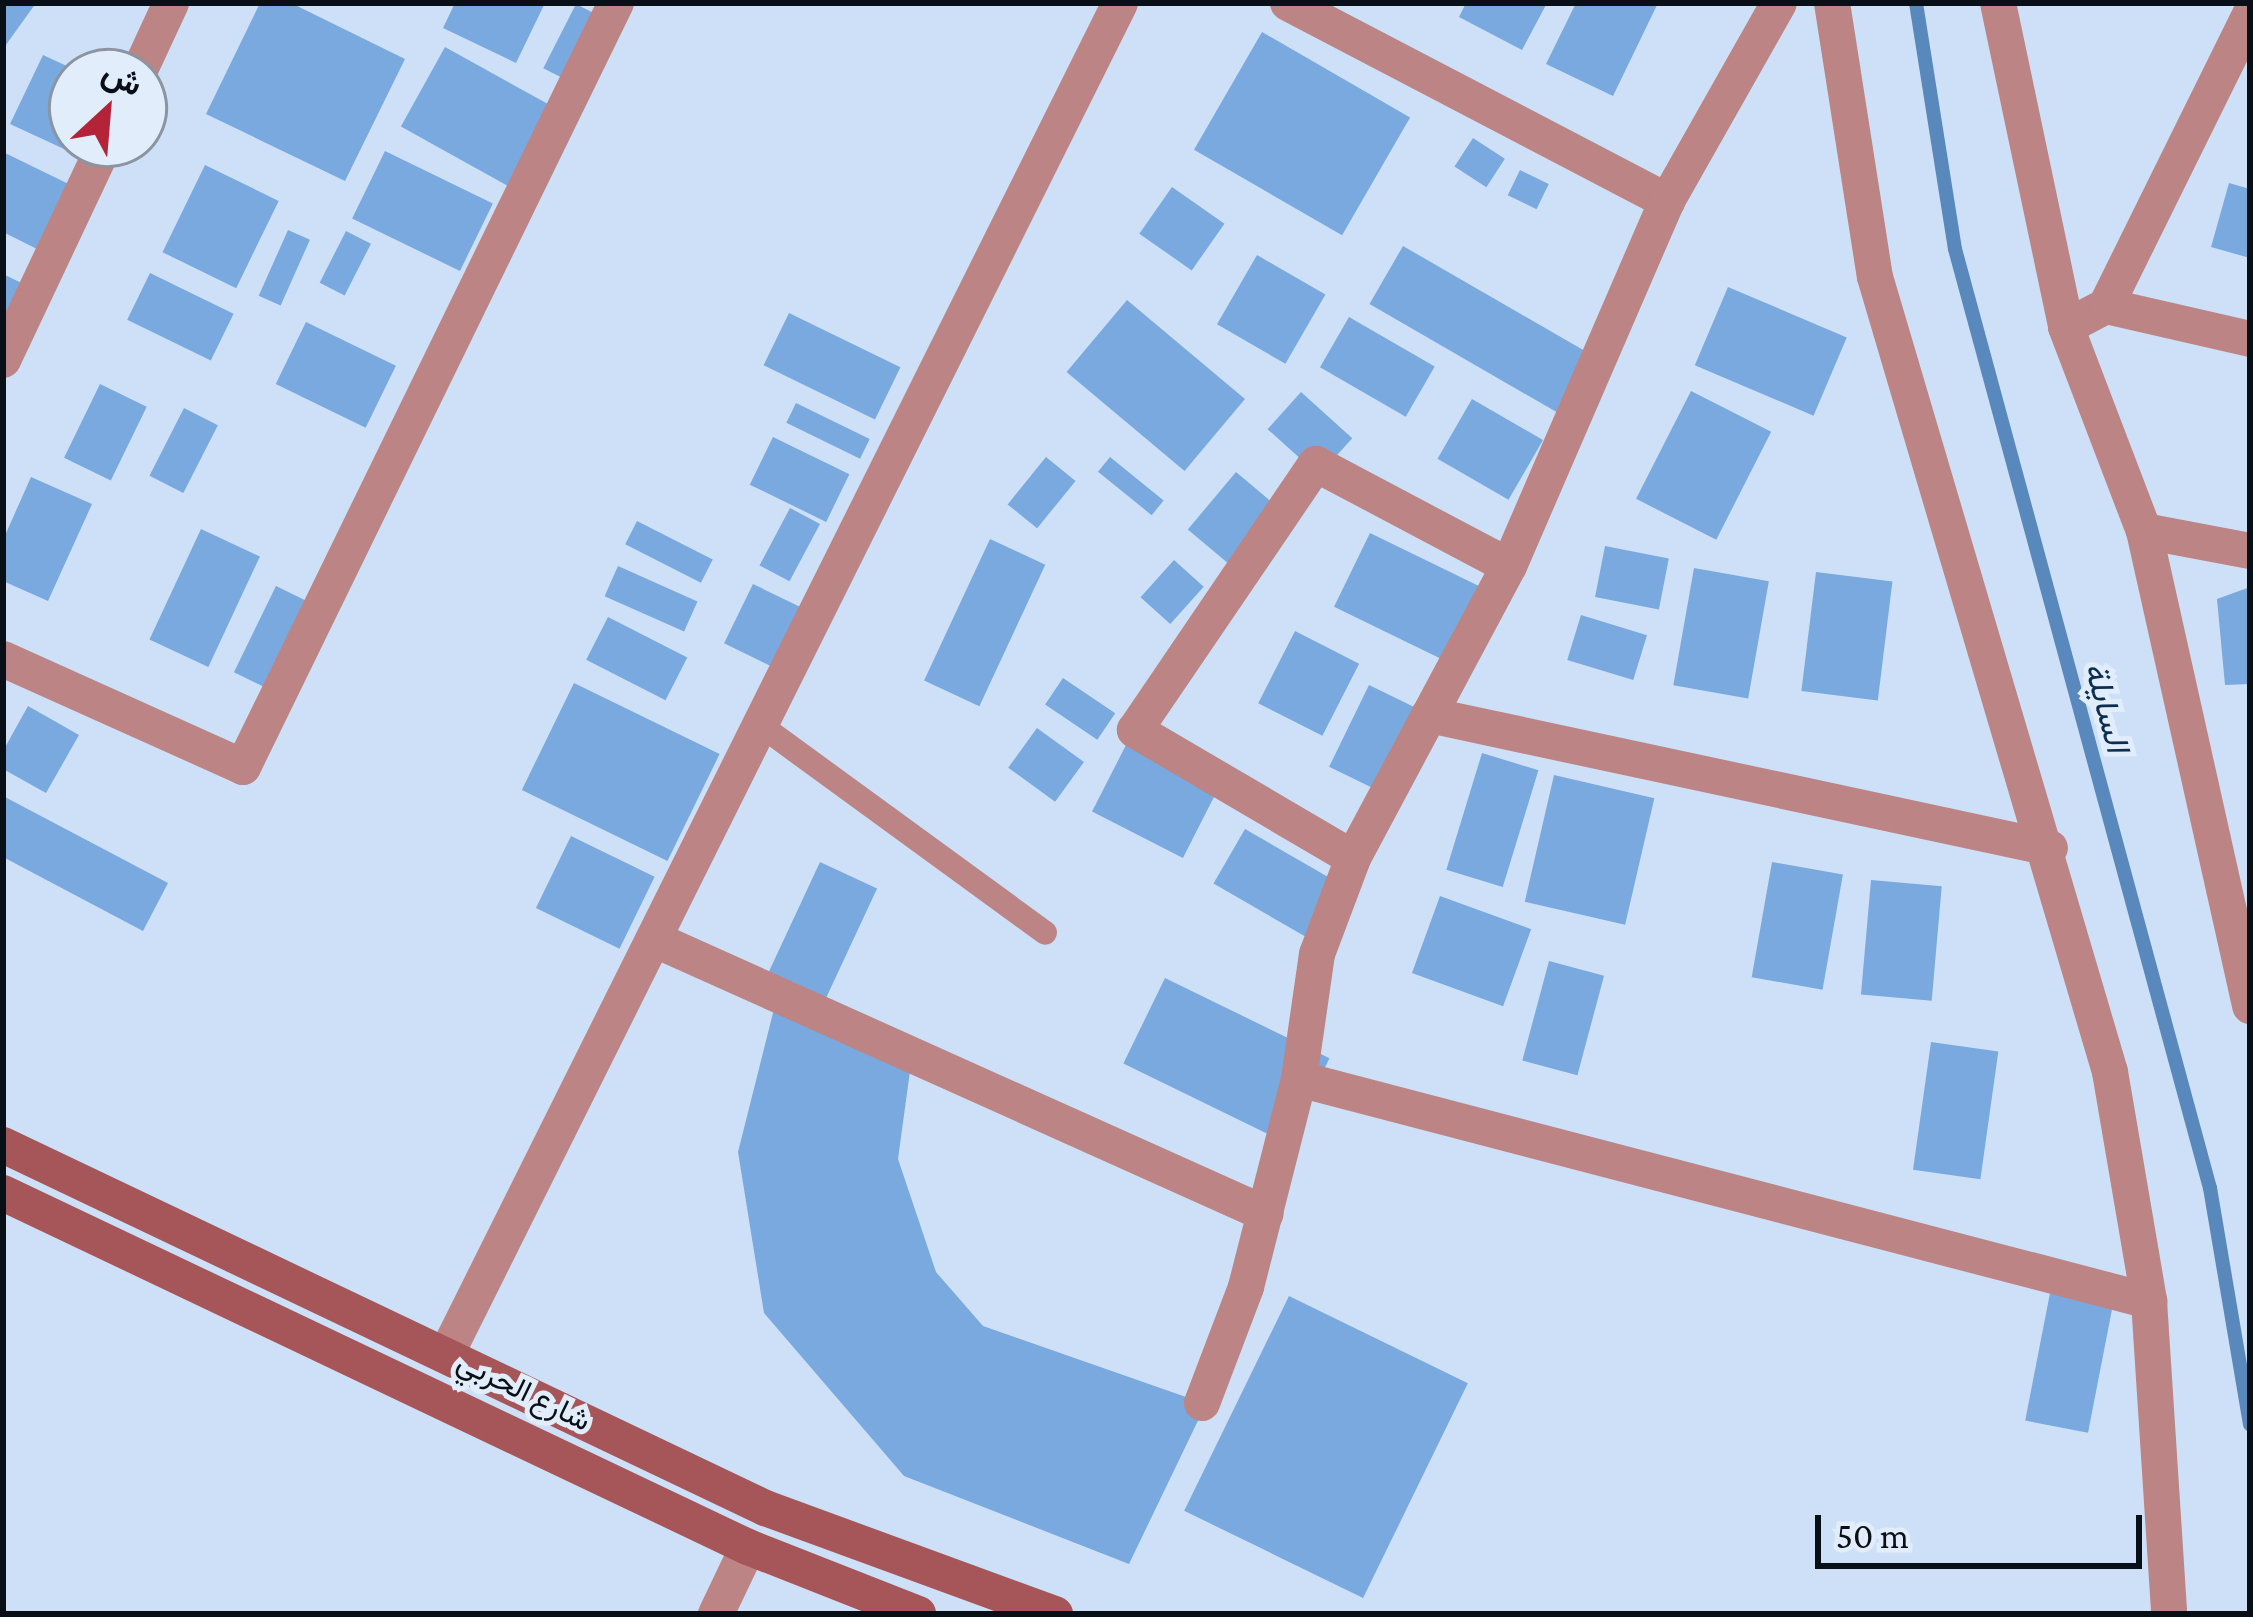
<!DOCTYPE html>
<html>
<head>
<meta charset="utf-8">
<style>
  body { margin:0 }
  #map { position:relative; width:2253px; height:1617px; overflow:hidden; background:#cde0f7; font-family:"Crimson Pro",Vazirmatn,serif }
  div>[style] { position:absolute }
  .stream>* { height:14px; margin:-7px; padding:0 7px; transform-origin:7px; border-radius:7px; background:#5988bc }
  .building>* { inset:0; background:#79a9df; transform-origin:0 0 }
  .lane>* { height:24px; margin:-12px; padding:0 12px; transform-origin:12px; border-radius:12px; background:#bc8484 }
  .street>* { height:36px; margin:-18px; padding:0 18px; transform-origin:18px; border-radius:18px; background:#bc8484 }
  .secondary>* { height:36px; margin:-18px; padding:0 18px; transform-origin:18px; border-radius:18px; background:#a65659 }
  span { translate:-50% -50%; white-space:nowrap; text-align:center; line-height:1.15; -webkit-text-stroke:10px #e1edfb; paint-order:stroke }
  .street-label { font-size:30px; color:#090f17 }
  .water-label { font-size:33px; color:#0b2d50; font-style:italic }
  .frame { position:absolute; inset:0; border:6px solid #090f17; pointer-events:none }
  .north { position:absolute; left:48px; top:48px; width:120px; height:120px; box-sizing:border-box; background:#e1edfb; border:3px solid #8b94a0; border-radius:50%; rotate:26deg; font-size:33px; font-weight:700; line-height:48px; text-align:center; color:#090f17 }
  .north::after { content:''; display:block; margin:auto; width:42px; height:54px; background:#b52339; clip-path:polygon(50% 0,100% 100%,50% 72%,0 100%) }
  .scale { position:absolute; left:1815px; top:1515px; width:327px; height:54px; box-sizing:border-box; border:6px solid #090f17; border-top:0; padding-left:15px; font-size:36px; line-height:42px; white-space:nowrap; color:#090f17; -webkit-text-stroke:9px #e1edfb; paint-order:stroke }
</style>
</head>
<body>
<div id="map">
  <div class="stream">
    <i style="left:1916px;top:3px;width:249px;rotate:81deg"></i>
    <i style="left:1955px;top:249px;width:973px;rotate:74.81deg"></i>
    <i style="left:2210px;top:1188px;width:240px;rotate:80.4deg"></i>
  </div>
  <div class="building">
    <i style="clip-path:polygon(3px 3px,36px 3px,3px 49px)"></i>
    <i style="clip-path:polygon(260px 3px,291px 3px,405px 59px,345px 181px,206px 114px)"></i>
    <i style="clip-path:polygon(455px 3px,545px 3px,516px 63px,443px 28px)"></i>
    <i style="clip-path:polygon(1466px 3px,1547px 3px,1522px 50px,1459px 17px)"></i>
    <i style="clip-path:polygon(1576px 3px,1658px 3px,1613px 96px,1546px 64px)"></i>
    <i style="left:576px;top:4px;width:49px;height:72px;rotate:27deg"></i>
    <i style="left:1262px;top:32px;width:171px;height:136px;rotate:30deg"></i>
    <i style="left:445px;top:47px;width:124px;height:91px;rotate:29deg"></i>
    <i style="clip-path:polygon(43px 55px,80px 72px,72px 72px,72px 144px,113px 144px,103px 167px,10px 124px)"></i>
    <i style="left:1473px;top:138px;width:38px;height:34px;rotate:33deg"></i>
    <i style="left:385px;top:151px;width:120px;height:75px;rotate:26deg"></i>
    <i style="clip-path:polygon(3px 152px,85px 192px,53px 257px,3px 232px)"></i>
    <i style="left:205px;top:165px;width:82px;height:97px;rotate:26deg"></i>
    <i style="left:1520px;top:170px;width:32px;height:28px;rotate:26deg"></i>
    <i style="clip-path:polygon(2229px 183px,2250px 189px,2250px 258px,2211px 247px)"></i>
    <i style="left:1172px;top:187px;width:64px;height:57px;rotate:35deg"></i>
    <i style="left:288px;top:230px;width:24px;height:72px;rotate:24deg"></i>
    <i style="left:346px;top:231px;width:28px;height:58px;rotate:27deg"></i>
    <i style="left:1403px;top:246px;width:229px;height:67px;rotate:30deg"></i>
    <i style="left:1257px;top:255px;width:79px;height:80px;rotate:30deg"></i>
    <i style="left:150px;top:273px;width:93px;height:52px;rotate:26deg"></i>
    <i style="clip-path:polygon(3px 274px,34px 289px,3px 354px)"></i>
    <i style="left:1728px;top:287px;width:129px;height:85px;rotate:23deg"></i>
    <i style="left:1127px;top:300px;width:154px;height:94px;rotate:40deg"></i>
    <i style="left:789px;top:313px;width:124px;height:58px;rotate:26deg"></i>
    <i style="left:1349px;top:317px;width:99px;height:58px;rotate:30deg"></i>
    <i style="left:306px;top:322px;width:100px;height:69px;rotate:26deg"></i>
    <i style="left:100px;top:384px;width:52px;height:82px;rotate:26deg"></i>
    <i style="left:1691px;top:391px;width:90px;height:121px;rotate:27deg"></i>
    <i style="left:1301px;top:392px;width:69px;height:50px;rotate:42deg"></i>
    <i style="left:1472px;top:399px;width:82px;height:69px;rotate:30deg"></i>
    <i style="left:796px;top:403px;width:82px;height:22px;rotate:26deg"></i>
    <i style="left:184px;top:408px;width:38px;height:76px;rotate:27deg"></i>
    <i style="left:773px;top:437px;width:85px;height:53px;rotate:26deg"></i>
    <i style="left:1046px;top:457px;width:38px;height:61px;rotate:39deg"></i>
    <i style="left:1110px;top:457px;width:69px;height:19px;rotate:39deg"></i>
    <i style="left:1236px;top:472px;width:72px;height:75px;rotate:40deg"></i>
    <i style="clip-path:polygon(31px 477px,92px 504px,48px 601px,3px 581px,3px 540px)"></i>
    <i style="left:790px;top:508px;width:34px;height:65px;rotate:28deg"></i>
    <i style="left:637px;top:521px;width:85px;height:26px;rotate:27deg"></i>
    <i style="left:201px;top:529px;width:65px;height:122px;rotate:25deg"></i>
    <i style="left:1370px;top:533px;width:124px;height:82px;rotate:26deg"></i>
    <i style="left:990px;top:539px;width:61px;height:156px;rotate:25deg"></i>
    <i style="left:1605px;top:546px;width:65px;height:52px;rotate:11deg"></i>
    <i style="left:1174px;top:560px;width:40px;height:50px;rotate:42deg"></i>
    <i style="left:618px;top:566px;width:87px;height:33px;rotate:24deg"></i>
    <i style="left:1694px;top:568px;width:76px;height:119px;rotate:10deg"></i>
    <i style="left:1816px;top:572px;width:77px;height:120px;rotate:7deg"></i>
    <i style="left:753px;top:584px;width:55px;height:66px;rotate:26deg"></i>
    <i style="left:276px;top:586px;width:61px;height:96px;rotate:26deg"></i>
    <i style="clip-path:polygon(2250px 587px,2250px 684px,2225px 685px,2217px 599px)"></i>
    <i style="left:1581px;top:615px;width:69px;height:47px;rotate:17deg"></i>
    <i style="left:608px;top:617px;width:89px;height:48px;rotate:27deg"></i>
    <i style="left:1295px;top:631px;width:72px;height:81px;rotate:27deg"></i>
    <i style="left:1063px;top:678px;width:63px;height:32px;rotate:34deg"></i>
    <i style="left:574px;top:683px;width:162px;height:119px;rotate:26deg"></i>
    <i style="left:1369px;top:685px;width:64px;height:91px;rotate:26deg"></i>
    <i style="clip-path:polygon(28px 706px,79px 735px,46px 793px,3px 769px,3px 751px)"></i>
    <i style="left:1037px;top:728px;width:58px;height:49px;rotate:36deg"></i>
    <i style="left:1127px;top:743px;width:102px;height:77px;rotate:27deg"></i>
    <i style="left:1482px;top:753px;width:59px;height:122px;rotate:17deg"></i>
    <i style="left:1554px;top:775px;width:103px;height:130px;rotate:13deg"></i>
    <i style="clip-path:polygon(3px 796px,168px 883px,143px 931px,3px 857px)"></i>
    <i style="left:1245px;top:829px;width:113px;height:63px;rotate:30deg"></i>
    <i style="left:571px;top:836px;width:93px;height:80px;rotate:26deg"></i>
    <i style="left:820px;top:862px;width:63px;height:123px;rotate:25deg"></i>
    <i style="left:1772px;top:862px;width:72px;height:117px;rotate:10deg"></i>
    <i style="left:1871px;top:880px;width:71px;height:115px;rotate:5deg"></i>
    <i style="left:1440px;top:896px;width:97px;height:82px;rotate:20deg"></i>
    <i style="left:1549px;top:961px;width:57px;height:103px;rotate:15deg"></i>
    <i style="left:1165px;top:978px;width:183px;height:95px;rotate:26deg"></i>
    <i style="clip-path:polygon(776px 1001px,913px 1049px,898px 1159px,936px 1272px,983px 1326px,1206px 1404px,1129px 1564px,904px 1476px,764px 1313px,738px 1152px)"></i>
    <i style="left:1931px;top:1042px;width:68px;height:129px;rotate:8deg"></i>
    <i style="left:2050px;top:1293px;width:64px;height:130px;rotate:11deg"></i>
    <i style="left:1289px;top:1296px;width:199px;height:239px;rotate:26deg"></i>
  </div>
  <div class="lane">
    <i style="left:763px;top:727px;width:349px;rotate:36.1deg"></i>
  </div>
  <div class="street">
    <i style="left:1288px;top:3px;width:428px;rotate:27.6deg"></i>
    <i style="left:1832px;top:3px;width:277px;rotate:81.1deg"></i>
    <i style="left:1875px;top:277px;width:829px;rotate:73.53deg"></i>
    <i style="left:2110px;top:1072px;width:232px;rotate:80.3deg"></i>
    <i style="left:2149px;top:1301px;width:314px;rotate:86.3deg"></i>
    <i style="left:1998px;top:3px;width:331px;rotate:78.1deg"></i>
    <i style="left:2066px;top:327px;width:218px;rotate:69.1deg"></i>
    <i style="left:2144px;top:531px;width:487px;rotate:77.4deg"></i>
    <i style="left:139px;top:72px;width:76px;rotate:-65.1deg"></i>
    <i style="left:2106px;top:306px;width:148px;rotate:12.9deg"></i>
    <i style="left:2066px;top:327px;width:45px;rotate:-27.7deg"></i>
    <i style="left:2106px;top:306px;width:325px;rotate:-63.7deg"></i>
    <i style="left:3px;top:360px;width:239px;rotate:-64.7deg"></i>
    <i style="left:2144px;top:531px;width:108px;rotate:10.7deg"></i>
    <i style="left:3px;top:659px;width:263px;rotate:24.2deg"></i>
    <i style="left:243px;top:767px;width:850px;rotate:-63.98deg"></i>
    <i style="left:1429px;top:715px;width:635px;rotate:12.09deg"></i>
    <i style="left:1353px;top:858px;width:253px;rotate:-149.6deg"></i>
    <i style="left:1135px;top:730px;width:322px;rotate:-55.8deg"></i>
    <i style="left:1316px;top:464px;width:218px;rotate:27.9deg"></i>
    <i style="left:658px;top:941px;width:666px;rotate:24.18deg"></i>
    <i style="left:1299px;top:1079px;width:879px;rotate:14.64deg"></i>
    <i style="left:447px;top:1353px;width:1508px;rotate:-63.5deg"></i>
    <i style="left:1202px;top:1403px;width:124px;rotate:-69.2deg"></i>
    <i style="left:1246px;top:1287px;width:215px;rotate:-75.7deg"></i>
    <i style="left:1299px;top:1079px;width:126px;rotate:-81.8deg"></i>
    <i style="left:1317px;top:954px;width:103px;rotate:-69.4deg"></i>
    <i style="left:1353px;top:858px;width:331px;rotate:-61.9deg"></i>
    <i style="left:1509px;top:566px;width:398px;rotate:-66.6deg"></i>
    <i style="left:1667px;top:201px;width:227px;rotate:-60.5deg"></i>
    <i style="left:716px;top:1614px;width:74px;rotate:-64.5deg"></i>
  </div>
  <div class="secondary">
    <i style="left:3px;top:1145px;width:844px;rotate:25.47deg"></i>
    <i style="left:765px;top:1508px;width:309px;rotate:20.1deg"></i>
    <i style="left:3px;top:1193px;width:825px;rotate:25.42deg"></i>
    <i style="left:748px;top:1547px;width:183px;rotate:21.5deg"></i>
  </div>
  <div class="street-label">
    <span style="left:524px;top:1391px;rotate:26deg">شارع الحربي</span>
  </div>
  <div class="water-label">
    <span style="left:2107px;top:707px;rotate:75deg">السايلة</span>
  </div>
  <div class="frame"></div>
  <div class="north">ش</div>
  <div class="scale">50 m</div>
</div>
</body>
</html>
